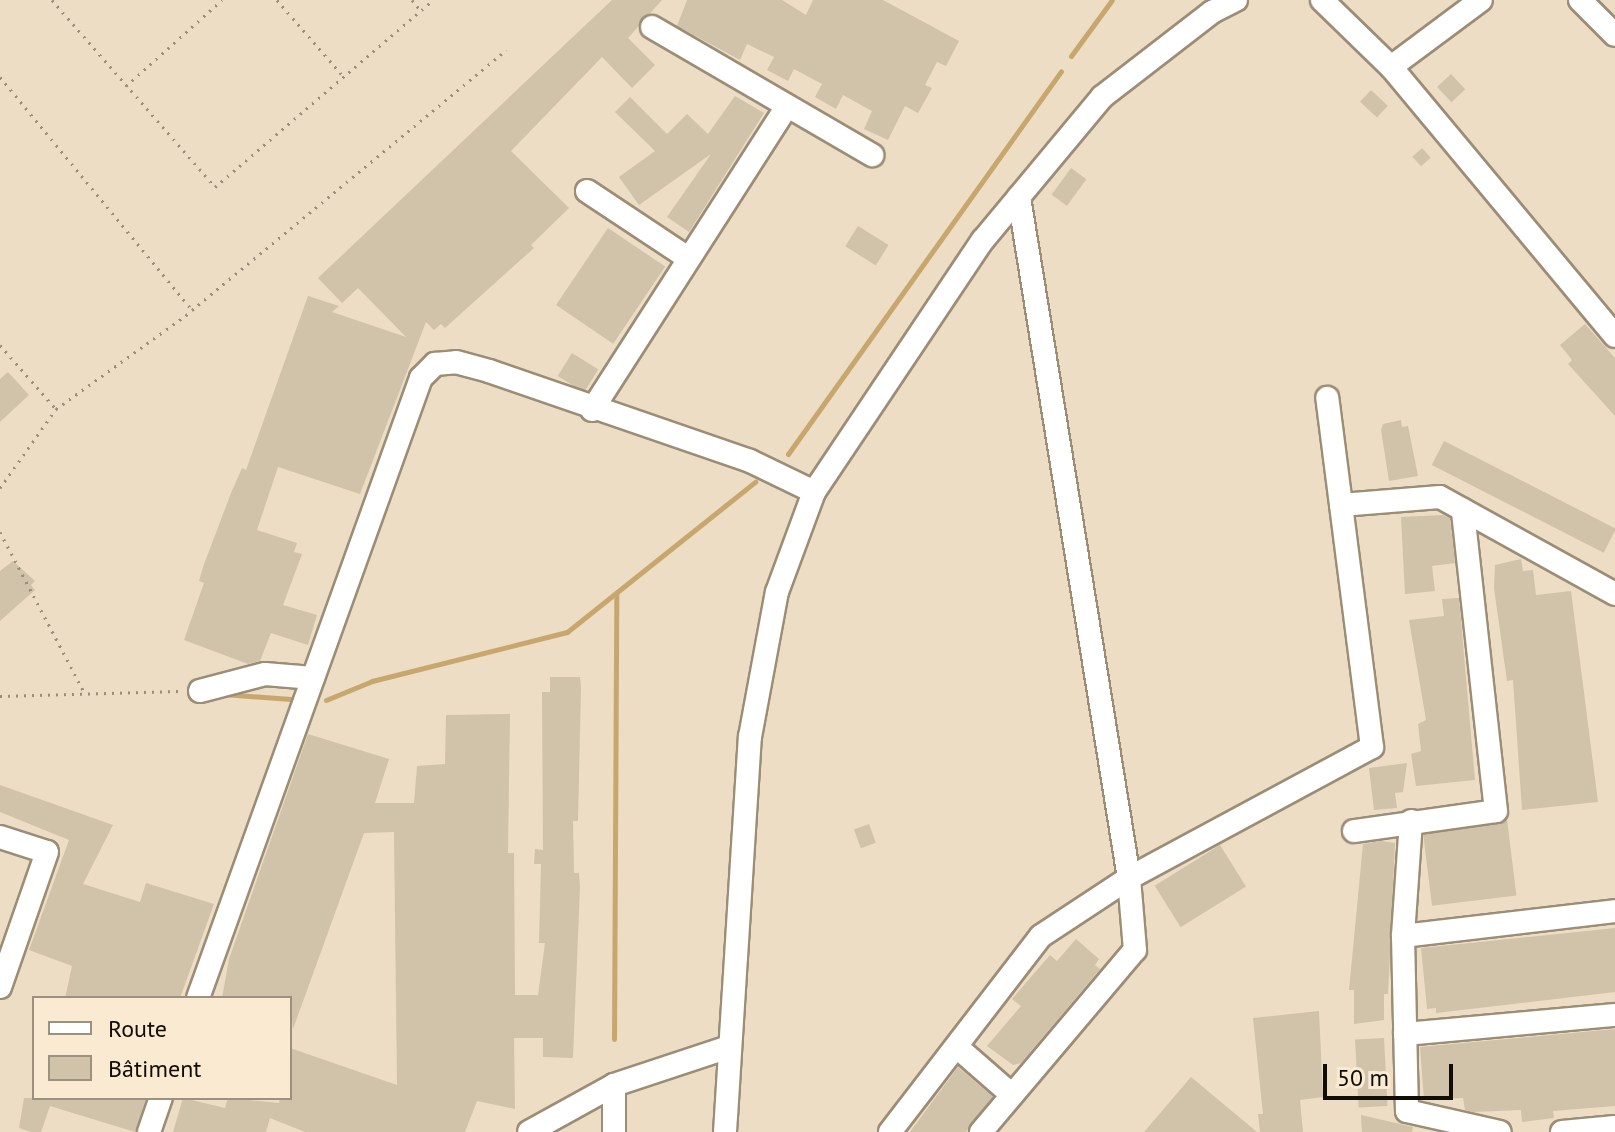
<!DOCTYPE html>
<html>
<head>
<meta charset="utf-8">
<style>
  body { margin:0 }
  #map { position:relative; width:1615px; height:1132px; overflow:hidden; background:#ecddc4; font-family:"PT Sans",sans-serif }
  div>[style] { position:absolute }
  .stream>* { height:5px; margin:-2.5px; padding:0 2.5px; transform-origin:2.5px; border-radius:2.5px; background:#c8a76e }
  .building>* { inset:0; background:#d1c2aa; transform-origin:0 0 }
  .path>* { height:3px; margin-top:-1.5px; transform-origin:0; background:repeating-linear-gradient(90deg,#998e7c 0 2px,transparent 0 8px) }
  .roads { filter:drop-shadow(2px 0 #9b8d76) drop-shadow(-2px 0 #9b8d76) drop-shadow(0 2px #9b8d76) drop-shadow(0 -2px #9b8d76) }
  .minor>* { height:22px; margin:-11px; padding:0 11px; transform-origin:11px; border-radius:11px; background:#fff }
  span { translate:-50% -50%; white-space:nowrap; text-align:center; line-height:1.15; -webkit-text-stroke:6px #f9ead1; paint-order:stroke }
  .legend { position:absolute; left:32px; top:996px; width:260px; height:104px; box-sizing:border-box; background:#f9ead1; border:2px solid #9c917f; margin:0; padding:10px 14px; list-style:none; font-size:24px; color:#110c05 }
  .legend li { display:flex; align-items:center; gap:16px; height:40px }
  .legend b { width:40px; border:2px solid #9c917f }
  .scale { position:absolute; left:1323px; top:1064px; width:130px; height:36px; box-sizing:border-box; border:4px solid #110c05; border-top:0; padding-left:10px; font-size:24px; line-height:28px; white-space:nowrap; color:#110c05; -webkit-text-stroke:6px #f9ead1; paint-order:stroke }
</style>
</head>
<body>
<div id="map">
  <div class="stream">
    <i style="left:1071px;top:56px;width:69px;rotate:-53.8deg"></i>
    <i style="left:788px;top:454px;width:470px;rotate:-54.5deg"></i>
    <i style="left:223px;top:694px;width:68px;rotate:4.2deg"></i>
    <i style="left:326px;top:700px;width:50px;rotate:-22.4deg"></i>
    <i style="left:372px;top:681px;width:201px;rotate:-14.1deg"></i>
    <i style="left:567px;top:632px;width:241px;rotate:-38.6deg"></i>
    <i style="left:614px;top:1039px;width:446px;rotate:-89.7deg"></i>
  </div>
  <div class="building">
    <i style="clip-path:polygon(612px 0,662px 0,628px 38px,655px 65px,632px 88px,602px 57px,511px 151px,569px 208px,531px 245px,534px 248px,445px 328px,441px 324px,434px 330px,426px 322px,360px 494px,278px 467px,257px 530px,297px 543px,294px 552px,302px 554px,283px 605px,317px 615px,308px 645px,271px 633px,260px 661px,248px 664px,184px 640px,204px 583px,199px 581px,203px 567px,231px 493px,242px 468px,246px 470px,308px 296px,339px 306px,332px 312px,406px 337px,358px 288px,342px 303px,318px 278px)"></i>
    <i style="clip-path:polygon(687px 0,782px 0,806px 15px,813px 0,883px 0,959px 41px,946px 66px,937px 62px,925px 85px,932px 88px,918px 113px,905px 106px,888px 140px,864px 129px,872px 111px,843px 95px,836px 109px,815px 97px,822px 84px,794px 69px,788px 81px,767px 70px,774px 57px,747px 44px,740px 60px,677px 26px)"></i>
    <i style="left:1451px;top:74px;width:21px;height:19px;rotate:47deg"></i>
    <i style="left:1371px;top:90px;width:23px;height:16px;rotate:43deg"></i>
    <i style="clip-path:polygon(735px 96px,764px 113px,689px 232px,667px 217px,711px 154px,639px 205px,619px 177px,655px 151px,615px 112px,630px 97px,667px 134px,687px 114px,708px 134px)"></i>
    <i style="left:1422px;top:148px;width:13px;height:13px;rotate:48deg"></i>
    <i style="left:1071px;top:168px;width:19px;height:33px;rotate:36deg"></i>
    <i style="left:858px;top:226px;width:36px;height:24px;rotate:32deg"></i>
    <i style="left:608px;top:228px;width:69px;height:93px;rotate:34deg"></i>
    <i style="clip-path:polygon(1585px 324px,1615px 358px,1615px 416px,1568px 364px,1572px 360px,1560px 345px)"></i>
    <i style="left:572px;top:353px;width:31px;height:27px;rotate:32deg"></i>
    <i style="clip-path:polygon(8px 372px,29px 395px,0 422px,0 379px)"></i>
    <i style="clip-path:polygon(1401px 420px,1402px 427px,1408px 426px,1418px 476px,1389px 481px,1381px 430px,1383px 424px)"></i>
    <i style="left:1444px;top:441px;width:193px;height:27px;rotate:27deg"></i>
    <i style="clip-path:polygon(1443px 515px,1450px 518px,1455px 563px,1432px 566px,1435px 591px,1405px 594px,1401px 517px)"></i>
    <i style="clip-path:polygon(1521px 559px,1523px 571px,1533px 570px,1536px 595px,1571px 591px,1598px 802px,1522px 810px,1513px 680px,1507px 681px,1494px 588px,1495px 565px)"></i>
    <i style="clip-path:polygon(13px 561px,35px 581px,31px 585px,35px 590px,0 621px,0 571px)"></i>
    <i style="clip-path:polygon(1459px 598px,1475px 780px,1416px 786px,1411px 754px,1421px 751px,1418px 724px,1426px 720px,1409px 620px,1444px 616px,1442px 599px)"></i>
    <i style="clip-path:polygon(550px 677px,580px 677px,581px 689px,578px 821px,573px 821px,574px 873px,579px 873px,580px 887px,573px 1058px,543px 1057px,543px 1038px,514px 1038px,515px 1109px,477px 1101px,465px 1132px,305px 1132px,270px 1118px,266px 1132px,173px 1132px,183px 1098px,225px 1108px,228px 1098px,279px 1103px,280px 1098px,290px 1098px,290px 1048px,397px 1085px,394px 832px,364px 833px,293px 1029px,290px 998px,222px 998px,229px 959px,308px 734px,389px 759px,375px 803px,414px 803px,417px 766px,445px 764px,446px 715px,510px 714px,508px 853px,514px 853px,515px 995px,538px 995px,545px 943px,539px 943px,541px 864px,534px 864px,535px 849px,543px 850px,542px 692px,550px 692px)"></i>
    <i style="clip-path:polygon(1407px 763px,1403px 792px,1395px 793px,1397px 808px,1374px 810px,1369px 768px)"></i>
    <i style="clip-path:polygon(0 785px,113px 825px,83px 884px,140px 902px,146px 883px,214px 904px,180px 998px,65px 998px,72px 966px,29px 950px,69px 840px,0 812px)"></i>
    <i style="left:1507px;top:819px;width:77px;height:85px;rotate:83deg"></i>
    <i style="left:869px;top:824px;width:20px;height:16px;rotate:70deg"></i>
    <i style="clip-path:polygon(1381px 841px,1395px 843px,1388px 994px,1384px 994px,1384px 1020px,1354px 1024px,1354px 990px,1349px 990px,1363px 844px)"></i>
    <i style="left:1220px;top:845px;width:49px;height:77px;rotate:58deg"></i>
    <i style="clip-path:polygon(1615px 928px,1615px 992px,1436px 1013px,1436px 1008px,1427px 1009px,1421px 948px)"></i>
    <i style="clip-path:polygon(1076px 939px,1099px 959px,1095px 965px,1100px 969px,1021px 1063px,1013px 1065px,987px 1046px,1021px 1006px,1012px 999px,1050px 955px,1057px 961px)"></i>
    <i style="clip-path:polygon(1319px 1011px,1323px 1097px,1300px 1100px,1303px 1132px,1260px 1132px,1258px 1114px,1263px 1114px,1253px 1018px)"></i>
    <i style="clip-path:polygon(1615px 1029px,1615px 1106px,1553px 1111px,1554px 1118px,1522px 1122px,1521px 1110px,1473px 1112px,1465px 1110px,1463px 1098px,1424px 1100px,1420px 1047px)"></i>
    <i style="left:1384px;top:1038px;width:68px;height:29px;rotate:87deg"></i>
    <i style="clip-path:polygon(958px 1067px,993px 1097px,966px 1132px,910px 1132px)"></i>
    <i style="clip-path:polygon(1191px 1077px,1257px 1132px,1144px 1132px)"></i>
    <i style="clip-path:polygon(24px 1098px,146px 1098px,135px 1132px,50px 1106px,41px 1132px,31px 1132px,19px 1128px)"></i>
    <i style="clip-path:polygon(1361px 1115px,1413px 1127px,1412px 1132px,1362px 1132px)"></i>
  </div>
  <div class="path">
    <i style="left:52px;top:0;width:248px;rotate:48.9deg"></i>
    <i style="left:215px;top:187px;width:287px;rotate:-40.6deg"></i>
    <i style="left:277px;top:0;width:102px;rotate:49deg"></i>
    <i style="left:412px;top:0;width:14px;rotate:51deg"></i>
    <i style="left:0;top:77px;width:302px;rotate:50.5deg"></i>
    <i style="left:192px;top:310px;width:408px;rotate:-39.6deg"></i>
    <i style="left:126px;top:86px;width:129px;rotate:-41.9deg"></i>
    <i style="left:0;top:345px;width:85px;rotate:48.8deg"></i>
    <i style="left:0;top:488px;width:97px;rotate:-54.7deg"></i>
    <i style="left:56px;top:409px;width:168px;rotate:-35.8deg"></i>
    <i style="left:0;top:532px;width:183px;rotate:62.3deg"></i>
    <i style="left:0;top:696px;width:180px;rotate:-1.6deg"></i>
  </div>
  <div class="roads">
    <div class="minor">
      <i style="left:1322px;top:0;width:96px;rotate:44.2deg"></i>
      <i style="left:1391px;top:67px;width:350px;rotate:50.2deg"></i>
      <i style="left:1580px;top:0;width:49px;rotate:45deg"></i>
      <i style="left:652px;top:27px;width:255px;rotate:30.2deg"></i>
      <i style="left:1391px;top:67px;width:112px;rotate:-36.7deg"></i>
      <i style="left:587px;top:191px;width:121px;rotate:33.6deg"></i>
      <i style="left:592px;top:410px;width:359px;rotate:-57.3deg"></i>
      <i style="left:1341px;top:505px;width:99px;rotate:-4.6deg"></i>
      <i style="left:1440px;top:497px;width:200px;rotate:29deg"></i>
      <i style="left:200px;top:691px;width:67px;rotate:-14.7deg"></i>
      <i style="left:265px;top:674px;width:48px;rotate:4.8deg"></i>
      <i style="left:1411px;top:821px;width:115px;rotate:94deg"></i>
      <i style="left:1403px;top:936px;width:175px;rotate:88.7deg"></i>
      <i style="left:1407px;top:1111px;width:95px;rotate:12.7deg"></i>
      <i style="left:1354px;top:831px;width:143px;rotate:-8deg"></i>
      <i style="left:1496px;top:811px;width:303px;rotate:-96.3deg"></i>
      <i style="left:0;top:837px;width:49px;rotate:17.7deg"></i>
      <i style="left:47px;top:852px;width:143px;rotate:109.2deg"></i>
      <i style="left:1403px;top:936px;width:213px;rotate:-6.7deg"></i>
      <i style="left:198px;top:998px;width:659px;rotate:-70.22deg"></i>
      <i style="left:421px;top:378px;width:20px;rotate:-45deg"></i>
      <i style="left:435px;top:364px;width:21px;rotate:-5deg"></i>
      <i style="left:456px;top:362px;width:34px;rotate:15deg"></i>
      <i style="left:489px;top:371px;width:276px;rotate:19deg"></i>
      <i style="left:750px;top:461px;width:71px;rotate:25.8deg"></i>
      <i style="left:1405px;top:1034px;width:211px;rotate:-5.2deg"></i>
      <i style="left:957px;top:1047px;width:73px;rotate:41.1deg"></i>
      <i style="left:614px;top:1085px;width:47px;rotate:90deg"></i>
      <i style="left:149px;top:1132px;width:36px;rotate:-71deg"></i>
      <i style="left:529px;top:1132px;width:97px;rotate:-28.9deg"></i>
      <i style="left:614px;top:1085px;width:121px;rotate:-18.3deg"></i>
      <i style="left:725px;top:1132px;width:396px;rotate:-86.4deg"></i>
      <i style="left:750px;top:737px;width:147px;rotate:-79.5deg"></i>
      <i style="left:777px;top:592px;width:107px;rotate:-69.7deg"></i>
      <i style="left:814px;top:492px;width:303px;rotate:-56.2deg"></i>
      <i style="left:983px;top:240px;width:186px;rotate:-50.2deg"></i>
      <i style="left:1102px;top:97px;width:139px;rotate:-37.7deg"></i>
      <i style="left:1212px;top:12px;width:27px;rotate:-27deg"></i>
      <i style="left:890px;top:1132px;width:247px;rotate:-52.4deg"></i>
      <i style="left:1041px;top:936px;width:105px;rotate:-33.4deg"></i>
      <i style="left:1129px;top:878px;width:276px;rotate:-28.3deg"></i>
      <i style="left:1372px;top:747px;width:352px;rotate:-97.3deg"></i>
      <i style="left:981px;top:1132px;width:238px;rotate:-49.8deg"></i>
      <i style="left:1135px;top:950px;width:72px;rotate:-94.8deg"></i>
      <i style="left:1129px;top:878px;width:690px;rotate:-99.18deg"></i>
      <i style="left:1562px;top:1132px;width:53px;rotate:-5.4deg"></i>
    </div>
  </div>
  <ul class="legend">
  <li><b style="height:10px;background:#fff"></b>Route</li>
  <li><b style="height:22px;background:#d1c2aa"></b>Bâtiment</li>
  </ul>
  <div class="scale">50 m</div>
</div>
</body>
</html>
